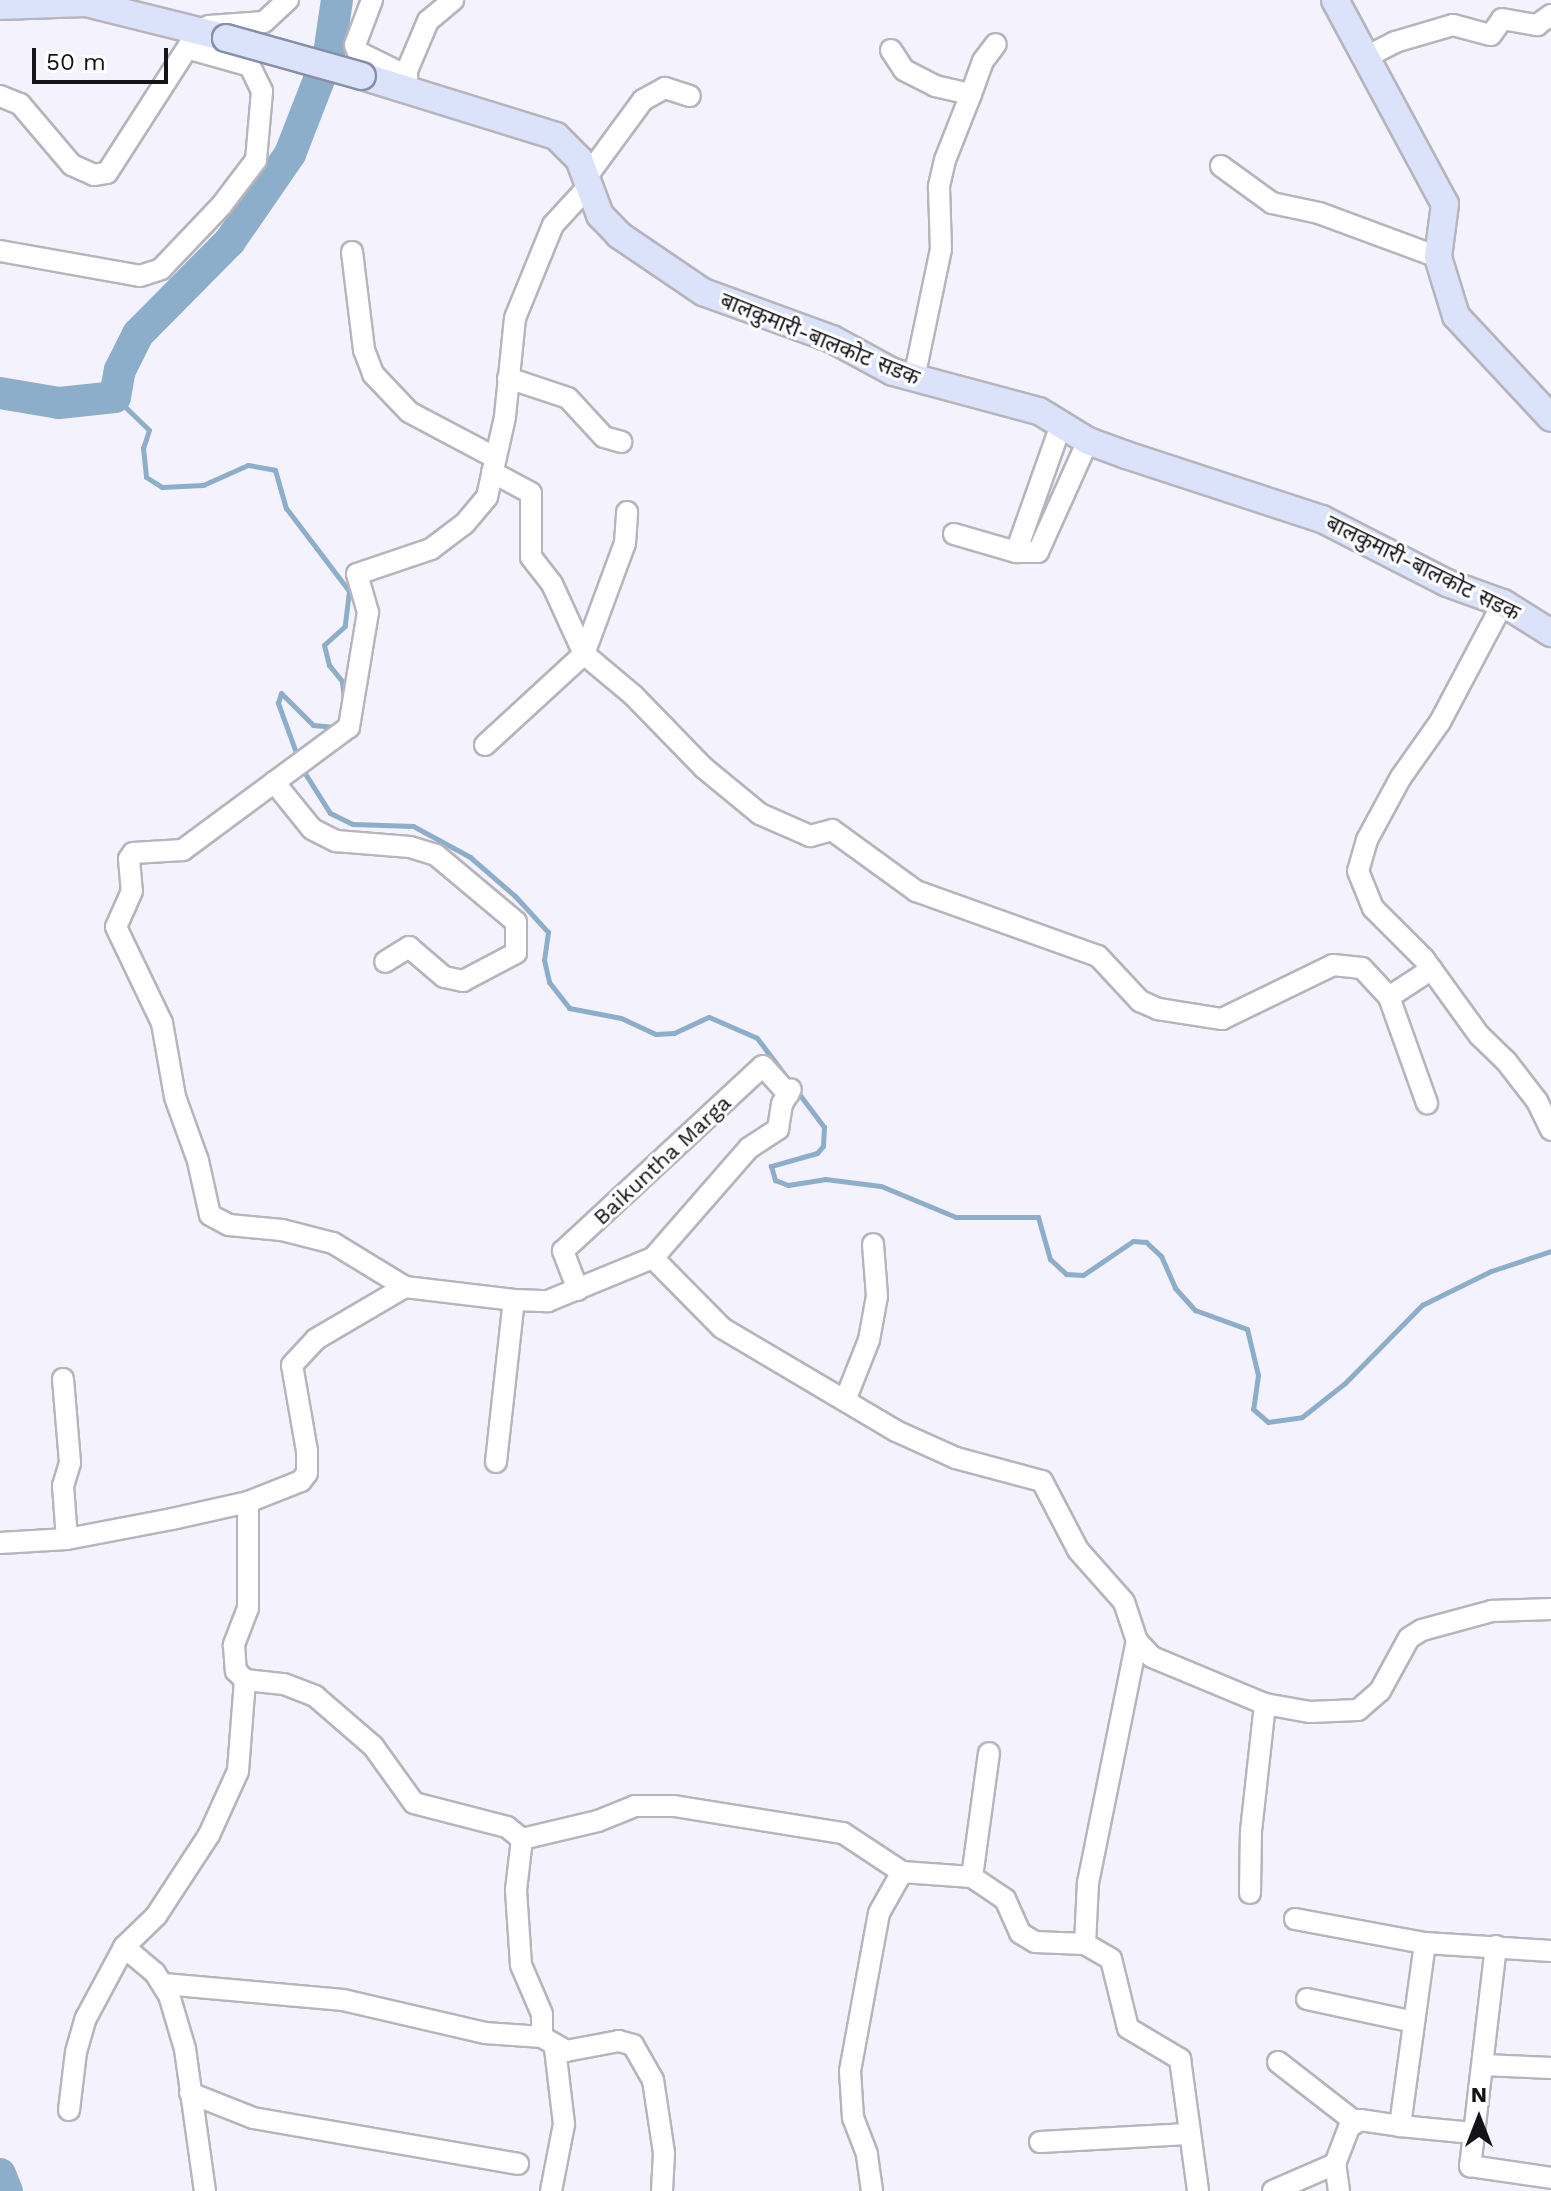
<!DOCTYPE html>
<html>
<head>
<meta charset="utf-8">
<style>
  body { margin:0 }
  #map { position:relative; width:1551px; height:2191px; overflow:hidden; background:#f4f2fc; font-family:"Work Sans","Noto Sans Devanagari",sans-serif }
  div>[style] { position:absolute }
  .stream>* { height:5px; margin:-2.5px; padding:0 2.5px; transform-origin:2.5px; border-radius:2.5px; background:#8caecb }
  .river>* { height:32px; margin:-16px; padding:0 16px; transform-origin:16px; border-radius:16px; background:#8caecb }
  .roads { filter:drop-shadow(2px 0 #b6b4bd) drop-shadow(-2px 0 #b6b4bd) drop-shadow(0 2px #b6b4bd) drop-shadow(0 -2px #b6b4bd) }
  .minor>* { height:20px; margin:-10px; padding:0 10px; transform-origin:10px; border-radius:10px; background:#fff }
  .major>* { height:26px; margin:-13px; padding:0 13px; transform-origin:13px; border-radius:13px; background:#dbe3fb }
  .bridges { filter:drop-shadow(2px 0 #868eaa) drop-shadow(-2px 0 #868eaa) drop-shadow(0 2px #868eaa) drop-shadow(0 -2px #868eaa) }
  .major-bridge>* { height:26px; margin:-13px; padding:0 13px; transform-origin:13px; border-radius:13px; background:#dbe3fb }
  span { translate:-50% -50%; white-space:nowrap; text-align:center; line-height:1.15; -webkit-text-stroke:6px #fff; paint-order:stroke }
  .street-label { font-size:22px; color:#141317 }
  .north { position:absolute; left:1439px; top:2079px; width:80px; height:80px; -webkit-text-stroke:6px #fff; paint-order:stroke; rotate:0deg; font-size:22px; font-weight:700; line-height:32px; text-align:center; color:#141317 }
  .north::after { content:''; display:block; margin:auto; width:28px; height:36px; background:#141317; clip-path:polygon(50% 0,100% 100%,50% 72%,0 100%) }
  .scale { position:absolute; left:32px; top:48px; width:136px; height:36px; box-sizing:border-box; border:4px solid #141317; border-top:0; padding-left:10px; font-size:24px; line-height:28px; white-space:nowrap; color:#141317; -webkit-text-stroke:6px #fff; paint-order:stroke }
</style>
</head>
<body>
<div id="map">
  <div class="stream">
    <i style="left:115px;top:397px;width:47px;rotate:44.1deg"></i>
    <i style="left:149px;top:430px;width:19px;rotate:108deg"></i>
    <i style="left:143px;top:448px;width:29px;rotate:84deg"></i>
    <i style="left:146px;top:477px;width:19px;rotate:32deg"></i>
    <i style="left:162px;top:487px;width:41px;rotate:-2.8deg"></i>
    <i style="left:203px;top:485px;width:49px;rotate:-24deg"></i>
    <i style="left:248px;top:465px;width:27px;rotate:10deg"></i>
    <i style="left:275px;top:470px;width:40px;rotate:74deg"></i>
    <i style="left:286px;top:508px;width:104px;rotate:52.8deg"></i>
    <i style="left:349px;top:591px;width:35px;rotate:97deg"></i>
    <i style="left:345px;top:626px;width:28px;rotate:138deg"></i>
    <i style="left:324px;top:645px;width:21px;rotate:76deg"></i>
    <i style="left:329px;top:665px;width:21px;rotate:51deg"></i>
    <i style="left:342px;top:681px;width:19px;rotate:84deg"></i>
    <i style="left:298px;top:758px;width:59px;rotate:-110deg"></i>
    <i style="left:278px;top:703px;width:10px;rotate:-73deg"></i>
    <i style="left:281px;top:693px;width:45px;rotate:45deg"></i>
    <i style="left:313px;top:725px;width:22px;rotate:5deg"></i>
    <i style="left:301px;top:767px;width:54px;rotate:57.8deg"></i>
    <i style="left:330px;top:813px;width:25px;rotate:26deg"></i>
    <i style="left:353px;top:824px;width:60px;rotate:1.9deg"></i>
    <i style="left:413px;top:826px;width:65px;rotate:28.5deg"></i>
    <i style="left:470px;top:857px;width:60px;rotate:40.9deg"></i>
    <i style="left:515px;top:896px;width:49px;rotate:47.5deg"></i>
    <i style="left:548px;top:932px;width:28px;rotate:98deg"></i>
    <i style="left:544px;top:960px;width:23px;rotate:77deg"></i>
    <i style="left:549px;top:982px;width:33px;rotate:52deg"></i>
    <i style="left:569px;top:1008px;width:53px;rotate:10.9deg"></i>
    <i style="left:621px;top:1018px;width:38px;rotate:25deg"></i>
    <i style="left:656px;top:1034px;width:18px;rotate:-3deg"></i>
    <i style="left:674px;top:1033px;width:38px;rotate:-25deg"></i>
    <i style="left:709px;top:1017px;width:52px;rotate:23.6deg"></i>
    <i style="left:757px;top:1038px;width:111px;rotate:53deg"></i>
    <i style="left:824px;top:1127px;width:19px;rotate:93deg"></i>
    <i style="left:823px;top:1146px;width:9px;rotate:131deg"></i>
    <i style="left:817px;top:1153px;width:48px;rotate:164.2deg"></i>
    <i style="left:771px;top:1166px;width:15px;rotate:74deg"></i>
    <i style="left:775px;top:1180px;width:14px;rotate:21deg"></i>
    <i style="left:788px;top:1185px;width:37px;rotate:-9deg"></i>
    <i style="left:825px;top:1179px;width:56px;rotate:7.1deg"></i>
    <i style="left:881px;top:1186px;width:81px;rotate:22.5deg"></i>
    <i style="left:956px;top:1217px;width:82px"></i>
    <i style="left:1038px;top:1217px;width:44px;rotate:74.1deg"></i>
    <i style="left:1050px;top:1259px;width:22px;rotate:43deg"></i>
    <i style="left:1066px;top:1274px;width:17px;rotate:3deg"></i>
    <i style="left:1083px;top:1275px;width:60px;rotate:-34.2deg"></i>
    <i style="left:1133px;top:1241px;width:13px;rotate:4deg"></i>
    <i style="left:1146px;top:1242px;width:21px;rotate:43deg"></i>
    <i style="left:1161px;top:1256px;width:35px;rotate:66deg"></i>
    <i style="left:1175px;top:1288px;width:30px;rotate:48deg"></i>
    <i style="left:1195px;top:1310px;width:55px;rotate:20.1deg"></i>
    <i style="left:1247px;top:1329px;width:47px;rotate:76.6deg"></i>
    <i style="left:1258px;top:1375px;width:34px;rotate:98deg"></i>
    <i style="left:1253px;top:1409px;width:20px;rotate:41deg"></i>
    <i style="left:1268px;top:1422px;width:34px;rotate:-8deg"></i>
    <i style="left:1302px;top:1417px;width:55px;rotate:-38.3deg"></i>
    <i style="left:1345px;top:1383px;width:110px;rotate:-45.4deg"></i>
    <i style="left:1422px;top:1305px;width:77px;rotate:-26.2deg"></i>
    <i style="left:1491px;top:1271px;width:63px;rotate:-18.4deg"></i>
  </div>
  <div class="river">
    <i style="left:0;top:393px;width:60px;rotate:9.6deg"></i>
    <i style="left:59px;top:403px;width:56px;rotate:-6.1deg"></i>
    <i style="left:115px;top:397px;width:27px;rotate:-80deg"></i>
    <i style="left:120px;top:370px;width:40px;rotate:-63.4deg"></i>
    <i style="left:138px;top:334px;width:131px;rotate:-45.3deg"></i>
    <i style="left:230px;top:241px;width:106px;rotate:-55.4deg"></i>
    <i style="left:290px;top:154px;width:107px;rotate:-68.7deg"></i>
    <i style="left:329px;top:54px;width:55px;rotate:-81.6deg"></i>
    <i style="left:0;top:2174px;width:18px;rotate:68deg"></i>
  </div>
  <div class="roads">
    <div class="minor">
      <i style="left:372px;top:0;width:48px;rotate:110.7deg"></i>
      <i style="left:355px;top:45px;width:8px;rotate:67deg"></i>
      <i style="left:358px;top:52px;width:55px;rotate:26.1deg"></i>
      <i style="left:891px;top:50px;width:24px;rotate:57deg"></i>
      <i style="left:904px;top:70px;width:35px;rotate:27deg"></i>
      <i style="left:935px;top:86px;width:37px;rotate:13deg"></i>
      <i style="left:971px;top:94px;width:71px;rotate:111.5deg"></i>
      <i style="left:945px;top:160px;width:28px;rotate:103deg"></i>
      <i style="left:939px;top:187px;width:62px;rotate:88.2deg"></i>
      <i style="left:941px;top:249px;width:132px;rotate:101.8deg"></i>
      <i style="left:1366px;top:57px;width:33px;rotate:-27deg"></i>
      <i style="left:1395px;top:42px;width:60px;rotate:-16.3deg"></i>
      <i style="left:1453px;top:25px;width:39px;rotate:15deg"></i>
      <i style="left:1491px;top:35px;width:19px;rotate:-55deg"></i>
      <i style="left:1502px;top:19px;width:36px;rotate:10deg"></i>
      <i style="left:1537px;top:25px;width:17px;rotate:-36deg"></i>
      <i style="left:400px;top:87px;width:72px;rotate:-67deg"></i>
      <i style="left:428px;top:21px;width:33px;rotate:-40deg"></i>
      <i style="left:971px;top:94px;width:35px;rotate:-70deg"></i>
      <i style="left:983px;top:61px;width:21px;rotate:-53deg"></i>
      <i style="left:0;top:96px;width:22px;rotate:22deg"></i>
      <i style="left:20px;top:104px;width:80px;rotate:49.6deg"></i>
      <i style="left:72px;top:165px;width:24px;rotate:24deg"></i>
      <i style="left:94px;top:175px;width:13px;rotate:-9deg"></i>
      <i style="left:107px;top:173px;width:166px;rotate:-57.3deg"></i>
      <i style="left:197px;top:33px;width:14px;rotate:-30deg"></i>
      <i style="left:209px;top:26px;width:55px;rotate:-4.2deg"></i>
      <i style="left:264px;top:22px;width:33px;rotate:-43deg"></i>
      <i style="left:1221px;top:166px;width:63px;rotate:36deg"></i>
      <i style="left:1272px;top:203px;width:48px;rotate:12deg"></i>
      <i style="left:1319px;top:213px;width:127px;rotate:20.3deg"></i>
      <i style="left:585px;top:179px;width:98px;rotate:-53.7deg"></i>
      <i style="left:643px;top:100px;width:25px;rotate:-29deg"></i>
      <i style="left:665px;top:88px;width:26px;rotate:18deg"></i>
      <i style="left:587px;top:188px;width:50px;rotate:132.6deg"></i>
      <i style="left:553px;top:225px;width:100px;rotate:112.2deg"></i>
      <i style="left:515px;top:318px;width:100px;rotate:95.8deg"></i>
      <i style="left:505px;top:417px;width:82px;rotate:102.7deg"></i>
      <i style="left:487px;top:497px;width:35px;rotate:130deg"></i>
      <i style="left:464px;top:524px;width:41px;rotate:142.9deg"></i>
      <i style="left:431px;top:549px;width:78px;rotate:161.3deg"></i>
      <i style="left:357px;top:574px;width:40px;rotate:74deg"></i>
      <i style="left:368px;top:612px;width:117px;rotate:99.4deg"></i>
      <i style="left:349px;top:727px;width:207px;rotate:143.5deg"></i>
      <i style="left:183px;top:850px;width:50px;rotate:176.6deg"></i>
      <i style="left:133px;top:853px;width:7px;rotate:124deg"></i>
      <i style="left:129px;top:859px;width:32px;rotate:85deg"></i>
      <i style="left:132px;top:891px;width:39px;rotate:114deg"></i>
      <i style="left:116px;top:927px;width:106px;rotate:64.4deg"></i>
      <i style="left:162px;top:1023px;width:75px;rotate:80deg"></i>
      <i style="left:175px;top:1097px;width:68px;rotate:70.2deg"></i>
      <i style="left:198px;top:1161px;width:55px;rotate:77.5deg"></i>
      <i style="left:210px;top:1215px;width:21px;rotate:28deg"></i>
      <i style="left:229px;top:1225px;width:53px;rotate:5.4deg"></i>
      <i style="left:282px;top:1230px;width:53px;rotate:14.3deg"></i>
      <i style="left:333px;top:1243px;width:84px;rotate:31.4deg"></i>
      <i style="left:405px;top:1287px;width:110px;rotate:6.8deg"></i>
      <i style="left:514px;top:1300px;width:34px;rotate:2deg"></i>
      <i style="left:548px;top:1301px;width:113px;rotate:-22.3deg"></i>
      <i style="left:653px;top:1258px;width:98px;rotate:45.4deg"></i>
      <i style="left:722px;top:1328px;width:202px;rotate:30.6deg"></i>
      <i style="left:896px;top:1431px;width:66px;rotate:24.2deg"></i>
      <i style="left:956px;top:1458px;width:89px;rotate:15deg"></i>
      <i style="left:1042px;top:1481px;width:78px;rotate:62.4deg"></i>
      <i style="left:1078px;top:1550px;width:69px;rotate:48.5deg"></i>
      <i style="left:1124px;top:1602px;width:41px;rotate:71.6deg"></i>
      <i style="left:1137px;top:1641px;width:22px;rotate:47deg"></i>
      <i style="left:1152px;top:1657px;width:122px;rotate:22.6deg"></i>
      <i style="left:1265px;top:1704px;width:46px;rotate:10.1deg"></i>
      <i style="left:1310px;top:1712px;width:48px;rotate:-2.4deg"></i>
      <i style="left:1358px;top:1710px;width:29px;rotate:-41deg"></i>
      <i style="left:1380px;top:1691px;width:60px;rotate:-61.3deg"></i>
      <i style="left:1409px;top:1638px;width:15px;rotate:-32deg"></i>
      <i style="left:1422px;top:1630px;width:73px;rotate:-15.2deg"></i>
      <i style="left:1492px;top:1611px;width:59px;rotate:-1.9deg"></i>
      <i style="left:0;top:251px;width:142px;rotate:10.1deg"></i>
      <i style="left:140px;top:276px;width:22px;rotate:-18deg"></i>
      <i style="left:161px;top:269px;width:87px;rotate:-46.4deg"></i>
      <i style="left:221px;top:206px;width:58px;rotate:-52.7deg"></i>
      <i style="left:256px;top:160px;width:69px;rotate:-85deg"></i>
      <i style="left:262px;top:91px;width:28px;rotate:-116deg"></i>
      <i style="left:250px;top:66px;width:62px;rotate:-164.2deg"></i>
      <i style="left:352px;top:252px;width:99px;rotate:83deg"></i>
      <i style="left:364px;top:350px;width:26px;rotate:69deg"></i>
      <i style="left:373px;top:374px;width:52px;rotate:46.5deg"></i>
      <i style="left:409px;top:412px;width:96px;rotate:27.9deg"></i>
      <i style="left:508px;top:378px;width:63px;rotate:18.4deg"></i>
      <i style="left:568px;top:398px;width:53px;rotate:47.3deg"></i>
      <i style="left:604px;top:437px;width:18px;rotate:16deg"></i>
      <i style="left:492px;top:472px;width:44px;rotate:28.3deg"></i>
      <i style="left:531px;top:493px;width:64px;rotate:90deg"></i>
      <i style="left:531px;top:557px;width:34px;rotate:52deg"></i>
      <i style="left:552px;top:584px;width:77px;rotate:65.4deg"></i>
      <i style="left:584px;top:654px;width:64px;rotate:39.9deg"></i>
      <i style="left:633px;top:695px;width:102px;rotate:45.8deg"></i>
      <i style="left:704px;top:768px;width:72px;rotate:39.4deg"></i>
      <i style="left:760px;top:814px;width:55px;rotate:23.7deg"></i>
      <i style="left:810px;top:836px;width:23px;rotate:-15deg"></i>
      <i style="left:832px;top:830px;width:104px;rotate:36deg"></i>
      <i style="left:916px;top:891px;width:193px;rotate:19.7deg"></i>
      <i style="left:1098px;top:956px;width:62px;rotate:47deg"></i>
      <i style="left:1140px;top:1001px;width:20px;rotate:24deg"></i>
      <i style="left:1158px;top:1009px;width:65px;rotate:8.9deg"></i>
      <i style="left:1222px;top:1019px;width:123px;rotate:-25.9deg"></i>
      <i style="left:1333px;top:965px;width:29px;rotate:6deg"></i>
      <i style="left:1362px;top:968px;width:40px;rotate:47deg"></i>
      <i style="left:1389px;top:997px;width:113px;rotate:70.3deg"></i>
      <i style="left:954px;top:534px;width:65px;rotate:16.2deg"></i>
      <i style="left:1016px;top:552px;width:22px"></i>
      <i style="left:1038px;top:552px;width:122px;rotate:-65.8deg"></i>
      <i style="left:1016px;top:552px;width:138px;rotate:-70.5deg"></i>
      <i style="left:1503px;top:603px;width:135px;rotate:117.9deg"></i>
      <i style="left:1440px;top:722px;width:67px;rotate:125.3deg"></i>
      <i style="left:1401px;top:777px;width:72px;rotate:118.4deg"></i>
      <i style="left:1367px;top:840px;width:32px;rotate:106deg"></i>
      <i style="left:1358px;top:871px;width:40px;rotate:68deg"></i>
      <i style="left:1373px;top:908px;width:72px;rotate:45deg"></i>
      <i style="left:1424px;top:959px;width:94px;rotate:54.1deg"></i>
      <i style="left:1479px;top:1035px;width:37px;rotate:44deg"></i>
      <i style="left:1506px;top:1061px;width:51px;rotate:52.2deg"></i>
      <i style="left:1537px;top:1101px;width:32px;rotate:64deg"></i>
      <i style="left:485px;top:745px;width:134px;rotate:-42.6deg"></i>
      <i style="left:584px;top:654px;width:118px;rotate:-69.7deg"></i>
      <i style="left:625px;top:543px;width:31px;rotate:-86deg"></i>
      <i style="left:274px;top:782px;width:60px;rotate:51deg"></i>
      <i style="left:312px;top:829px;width:27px;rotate:27deg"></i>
      <i style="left:336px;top:841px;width:74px;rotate:4.6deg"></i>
      <i style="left:410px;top:847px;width:27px;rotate:17deg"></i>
      <i style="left:436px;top:855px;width:104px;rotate:39.9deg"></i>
      <i style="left:516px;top:922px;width:31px;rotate:90deg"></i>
      <i style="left:516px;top:953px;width:60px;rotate:152.2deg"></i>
      <i style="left:463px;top:981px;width:19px;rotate:-168deg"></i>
      <i style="left:444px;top:977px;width:46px;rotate:-139.4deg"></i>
      <i style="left:409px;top:947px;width:28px;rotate:148deg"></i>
      <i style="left:1389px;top:997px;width:51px;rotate:-33.1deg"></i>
      <i style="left:653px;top:1258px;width:146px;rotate:-48.9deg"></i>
      <i style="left:749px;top:1148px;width:35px;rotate:-33deg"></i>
      <i style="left:778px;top:1129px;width:25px;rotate:-81deg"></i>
      <i style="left:782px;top:1104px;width:17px;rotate:-59deg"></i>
      <i style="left:578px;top:1290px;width:42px;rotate:-111deg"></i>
      <i style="left:563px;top:1251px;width:272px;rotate:-42.8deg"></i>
      <i style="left:763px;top:1066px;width:38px;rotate:48deg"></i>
      <i style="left:63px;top:1379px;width:84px;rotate:85.2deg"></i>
      <i style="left:70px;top:1463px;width:24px;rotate:107deg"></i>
      <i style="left:63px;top:1486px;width:53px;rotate:85.7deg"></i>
      <i style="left:846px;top:1398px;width:62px;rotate:-68.4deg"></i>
      <i style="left:869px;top:1340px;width:45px;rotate:-79.7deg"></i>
      <i style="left:877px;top:1296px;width:52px;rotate:-94.4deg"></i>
      <i style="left:496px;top:1462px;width:163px;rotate:-83.7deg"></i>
      <i style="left:248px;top:1502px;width:106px;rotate:90deg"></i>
      <i style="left:248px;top:1608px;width:40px;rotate:111deg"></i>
      <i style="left:234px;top:1645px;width:26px;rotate:86deg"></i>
      <i style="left:236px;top:1671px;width:13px;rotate:45deg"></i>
      <i style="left:245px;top:1680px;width:39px;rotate:6deg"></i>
      <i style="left:284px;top:1684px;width:33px;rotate:21deg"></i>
      <i style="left:315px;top:1696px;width:77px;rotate:40.8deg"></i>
      <i style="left:373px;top:1746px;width:70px;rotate:54.3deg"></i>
      <i style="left:414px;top:1803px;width:96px;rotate:14.5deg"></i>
      <i style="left:507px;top:1827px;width:19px;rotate:39deg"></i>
      <i style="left:522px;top:1839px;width:78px;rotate:-13.3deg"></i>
      <i style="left:598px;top:1821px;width:40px;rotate:-22deg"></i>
      <i style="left:635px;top:1806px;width:39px"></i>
      <i style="left:674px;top:1806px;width:171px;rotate:9.1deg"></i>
      <i style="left:843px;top:1833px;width:71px;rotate:33.5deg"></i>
      <i style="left:902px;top:1872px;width:70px;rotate:4.1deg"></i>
      <i style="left:972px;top:1877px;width:40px;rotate:34deg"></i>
      <i style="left:1005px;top:1899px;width:37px;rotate:66deg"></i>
      <i style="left:1020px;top:1933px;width:17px;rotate:31deg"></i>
      <i style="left:1035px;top:1942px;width:50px;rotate:2.3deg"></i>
      <i style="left:1085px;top:1944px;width:30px;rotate:30deg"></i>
      <i style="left:1111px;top:1959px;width:71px;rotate:76.2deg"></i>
      <i style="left:1128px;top:2028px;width:61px;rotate:30.8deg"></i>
      <i style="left:1180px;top:2059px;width:133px;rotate:82.2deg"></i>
      <i style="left:0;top:1543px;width:67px;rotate:-3.4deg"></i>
      <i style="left:67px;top:1539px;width:107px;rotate:-10.8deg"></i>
      <i style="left:172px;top:1519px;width:78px;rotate:-12.6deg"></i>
      <i style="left:248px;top:1502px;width:57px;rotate:-21.6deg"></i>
      <i style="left:301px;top:1481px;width:10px;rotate:-53deg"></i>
      <i style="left:307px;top:1473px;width:22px;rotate:-90deg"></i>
      <i style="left:307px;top:1451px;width:87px;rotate:-99.9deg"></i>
      <i style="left:292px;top:1365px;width:35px;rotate:-47deg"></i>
      <i style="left:316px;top:1339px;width:103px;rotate:-30.3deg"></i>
      <i style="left:522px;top:1839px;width:51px;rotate:96.7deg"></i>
      <i style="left:516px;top:1890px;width:75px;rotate:86.2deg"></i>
      <i style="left:521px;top:1965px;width:53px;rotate:66.8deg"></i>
      <i style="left:542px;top:2014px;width:23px;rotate:90deg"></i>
      <i style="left:972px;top:1877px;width:125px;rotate:-82.2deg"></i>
      <i style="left:1250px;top:1893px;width:62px;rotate:-89.1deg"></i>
      <i style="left:1251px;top:1831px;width:128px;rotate:-83.7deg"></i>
      <i style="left:1295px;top:1919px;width:132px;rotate:10.5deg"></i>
      <i style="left:1425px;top:1943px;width:126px;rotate:3.6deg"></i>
      <i style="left:1425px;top:1943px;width:185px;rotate:97.8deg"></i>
      <i style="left:1400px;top:2126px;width:73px;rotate:5.5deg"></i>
      <i style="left:1085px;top:1944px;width:61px;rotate:-87.2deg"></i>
      <i style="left:1088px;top:1883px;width:247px;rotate:-78.6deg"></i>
      <i style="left:1496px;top:1946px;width:222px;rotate:96.7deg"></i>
      <i style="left:1470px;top:2166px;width:82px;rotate:8.4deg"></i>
      <i style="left:124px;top:1947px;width:40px;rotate:40deg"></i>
      <i style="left:155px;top:1973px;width:26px;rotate:58deg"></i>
      <i style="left:169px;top:1995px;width:56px;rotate:73.5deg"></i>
      <i style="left:185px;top:2049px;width:143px;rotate:82deg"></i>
      <i style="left:164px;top:1984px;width:180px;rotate:5.1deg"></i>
      <i style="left:343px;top:2000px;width:146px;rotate:13.1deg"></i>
      <i style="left:485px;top:2033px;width:57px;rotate:4deg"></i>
      <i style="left:542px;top:2037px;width:28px;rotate:30deg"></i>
      <i style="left:566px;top:2051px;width:54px;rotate:-10.7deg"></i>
      <i style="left:619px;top:2041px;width:15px;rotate:16deg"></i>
      <i style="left:633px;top:2045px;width:40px;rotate:60.3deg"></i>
      <i style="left:653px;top:2080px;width:74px;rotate:81.4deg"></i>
      <i style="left:664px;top:2153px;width:38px;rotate:93deg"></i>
      <i style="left:1307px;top:1999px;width:109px;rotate:12.1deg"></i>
      <i style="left:1278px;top:2062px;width:98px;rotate:37.9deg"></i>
      <i style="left:1484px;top:2065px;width:67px;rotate:2.6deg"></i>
      <i style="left:190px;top:2093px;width:68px;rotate:21.6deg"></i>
      <i style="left:253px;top:2118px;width:269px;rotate:9.8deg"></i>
      <i style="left:69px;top:2110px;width:58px;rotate:-83.1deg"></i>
      <i style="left:76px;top:2052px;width:35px;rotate:-74deg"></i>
      <i style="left:86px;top:2018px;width:81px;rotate:-61.8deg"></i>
      <i style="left:124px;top:1947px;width:45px;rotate:-44.1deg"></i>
      <i style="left:156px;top:1916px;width:97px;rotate:-56.8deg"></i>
      <i style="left:209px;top:1835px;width:70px;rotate:-65.6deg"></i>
      <i style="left:238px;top:1771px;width:91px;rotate:-85.6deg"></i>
      <i style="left:1040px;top:2142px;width:148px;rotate:-3.1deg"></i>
      <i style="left:551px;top:2191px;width:68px;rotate:-79deg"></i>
      <i style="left:564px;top:2124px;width:76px;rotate:-96.8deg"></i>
      <i style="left:872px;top:2191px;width:37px;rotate:-98deg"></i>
      <i style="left:867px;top:2154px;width:39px;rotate:-111deg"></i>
      <i style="left:853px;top:2118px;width:47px;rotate:-93.7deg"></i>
      <i style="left:850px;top:2071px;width:161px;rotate:-79.6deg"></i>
      <i style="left:879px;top:1913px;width:47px;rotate:-60.7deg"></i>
      <i style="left:1273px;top:2191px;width:68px;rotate:-23.5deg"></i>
      <i style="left:1339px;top:2191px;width:27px;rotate:-98deg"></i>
      <i style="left:1335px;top:2164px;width:40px;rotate:-69deg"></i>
      <i style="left:1349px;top:2127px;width:13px;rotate:-32deg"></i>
      <i style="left:1360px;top:2120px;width:40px;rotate:8.5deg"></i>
    </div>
    <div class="major">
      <i style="left:1335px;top:0;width:232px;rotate:61.7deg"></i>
      <i style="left:1445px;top:204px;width:53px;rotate:97.5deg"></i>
      <i style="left:1438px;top:257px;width:62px;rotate:73deg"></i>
      <i style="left:1456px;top:316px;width:139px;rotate:47deg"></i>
      <i style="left:0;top:6px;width:86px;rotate:-2deg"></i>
      <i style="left:86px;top:3px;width:144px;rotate:14deg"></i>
      <i style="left:362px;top:76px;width:203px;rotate:17.2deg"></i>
      <i style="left:556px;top:136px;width:33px;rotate:45deg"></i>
      <i style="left:579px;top:159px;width:60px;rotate:69.4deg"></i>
      <i style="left:600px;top:215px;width:28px;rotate:46deg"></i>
      <i style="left:619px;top:235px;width:102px;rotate:34.2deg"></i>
      <i style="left:703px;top:292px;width:137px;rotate:20deg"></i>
      <i style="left:832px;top:339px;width:69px;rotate:28.4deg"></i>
      <i style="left:893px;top:372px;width:151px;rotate:15deg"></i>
      <i style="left:1039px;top:411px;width:57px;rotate:31.5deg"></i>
      <i style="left:1088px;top:441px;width:40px;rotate:20.2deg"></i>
      <i style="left:1126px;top:455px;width:206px;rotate:18.1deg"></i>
      <i style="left:1322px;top:519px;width:140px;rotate:27.1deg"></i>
      <i style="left:1447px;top:583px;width:59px;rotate:19.7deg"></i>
      <i style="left:1503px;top:603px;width:57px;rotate:32deg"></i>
    </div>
  </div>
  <div class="bridges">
    <div class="major-bridge">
      <i style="left:226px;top:38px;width:141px;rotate:15.6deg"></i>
    </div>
  </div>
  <div class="street-label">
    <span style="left:820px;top:339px;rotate:22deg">बालकुमारी-बालकोट सडक</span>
    <span style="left:1423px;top:568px;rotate:26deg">बालकुमारी-बालकोट सडक</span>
    <span style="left:662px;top:1160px;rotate:-43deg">Baikuntha Marga</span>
  </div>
  <div class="north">N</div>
  <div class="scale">50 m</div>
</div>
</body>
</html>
